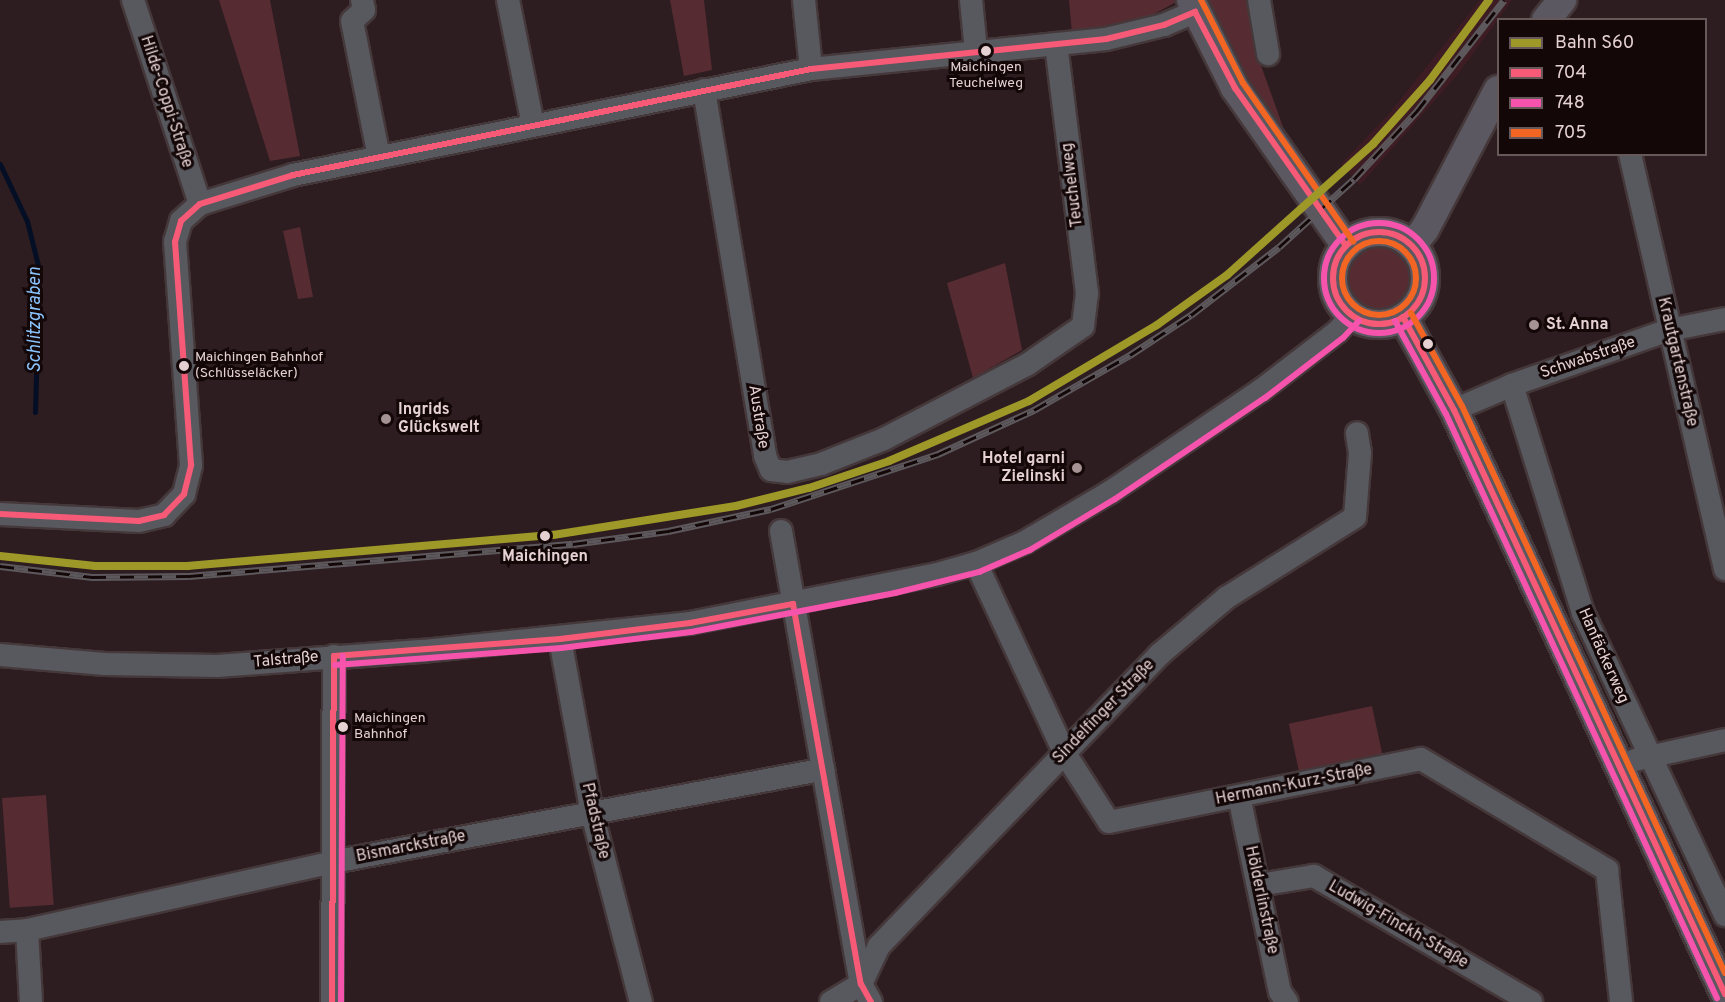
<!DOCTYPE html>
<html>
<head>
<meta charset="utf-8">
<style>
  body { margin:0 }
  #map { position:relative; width:1725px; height:1002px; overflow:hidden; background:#2d1d20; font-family:Overpass,sans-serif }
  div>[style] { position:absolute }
  .built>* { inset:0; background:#3d1d23 }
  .green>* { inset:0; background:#572b32; transform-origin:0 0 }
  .round { border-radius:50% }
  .stream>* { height:5px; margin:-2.5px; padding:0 2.5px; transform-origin:2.5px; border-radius:2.5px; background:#040f25 }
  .roads { filter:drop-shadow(2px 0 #45383a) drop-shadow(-2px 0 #45383a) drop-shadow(0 2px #45383a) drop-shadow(0 -2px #45383a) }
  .minor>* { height:22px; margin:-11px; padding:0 11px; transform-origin:11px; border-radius:11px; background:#58585f }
  .major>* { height:28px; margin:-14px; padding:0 14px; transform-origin:14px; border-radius:14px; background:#5b5861 }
  .major>.ring { margin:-14px; padding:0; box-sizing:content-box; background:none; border:28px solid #5b5861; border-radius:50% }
  .rail>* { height:7px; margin-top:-3.5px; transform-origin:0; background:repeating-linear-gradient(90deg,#130708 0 14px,#5c585c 0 28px); box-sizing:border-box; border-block:2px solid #5c585c }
  .bus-1>* { height:6px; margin:-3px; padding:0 3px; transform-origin:3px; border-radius:3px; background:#f75a77 }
  .bus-1>.ring { margin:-3px; padding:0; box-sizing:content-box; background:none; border:6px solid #f75a77; border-radius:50% }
  .bus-2>* { height:6px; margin:-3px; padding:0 3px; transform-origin:3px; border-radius:3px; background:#f653ac }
  .bus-2>.ring { margin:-3px; padding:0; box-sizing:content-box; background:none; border:6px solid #f653ac; border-radius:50% }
  .bus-3>* { height:6px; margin:-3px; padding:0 3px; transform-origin:3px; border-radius:3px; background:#f26522 }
  .bus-3>.ring { margin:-3px; padding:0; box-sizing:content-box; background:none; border:6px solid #f26522; border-radius:50% }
  .rail-1>* { height:8px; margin:-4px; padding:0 4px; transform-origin:4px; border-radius:4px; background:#9d9827 }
  .dots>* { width:16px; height:16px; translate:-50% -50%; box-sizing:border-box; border:3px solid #130708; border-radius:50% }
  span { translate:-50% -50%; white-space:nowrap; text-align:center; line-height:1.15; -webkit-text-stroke:6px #130708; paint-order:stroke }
  .bus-label { font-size:14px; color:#e5d1d2 }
  .left { translate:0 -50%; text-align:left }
  .street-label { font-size:16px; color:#e5d1d2 }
  .poi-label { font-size:16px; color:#e5d1d2; font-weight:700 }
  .right { translate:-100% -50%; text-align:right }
  .stop-label { font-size:16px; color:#e5d1d2; font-weight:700 }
  .water-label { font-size:18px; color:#8ac5ff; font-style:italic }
  .legend { position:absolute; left:1497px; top:18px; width:210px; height:138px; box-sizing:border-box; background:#130708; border:2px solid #675859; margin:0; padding:8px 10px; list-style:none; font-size:18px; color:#e5d1d2 }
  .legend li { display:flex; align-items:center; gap:12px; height:30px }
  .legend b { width:30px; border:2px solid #675859 }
</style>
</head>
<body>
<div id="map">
  <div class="built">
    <i style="clip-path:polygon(1480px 0,1512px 0,1459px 73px,1360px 185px,1341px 164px,1387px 116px)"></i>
  </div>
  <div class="green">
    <i style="clip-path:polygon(219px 0,270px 0,300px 156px,270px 161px)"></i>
    <i style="clip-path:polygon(670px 0,704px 0,712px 70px,684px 76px)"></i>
    <i style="clip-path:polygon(1069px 0,1180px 0,1141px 21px,1072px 33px)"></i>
    <i style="clip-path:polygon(1205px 0,1247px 0,1258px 57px,1288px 141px,1243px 77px)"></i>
    <i style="clip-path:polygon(300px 227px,313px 297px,298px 299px,283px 231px)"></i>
    <i class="round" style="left:1344px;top:243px;width:70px;height:70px"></i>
    <i style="clip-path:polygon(1434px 245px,1436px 286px,1430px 313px,1424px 322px)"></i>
    <i style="clip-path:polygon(1005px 263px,1022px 350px,973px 378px,947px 283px)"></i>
    <i style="left:1372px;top:706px;width:52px;height:85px;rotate:78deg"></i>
    <i style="left:46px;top:795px;width:110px;height:44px;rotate:86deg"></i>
  </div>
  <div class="stream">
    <i style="left:0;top:164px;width:63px;rotate:64.7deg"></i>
    <i style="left:27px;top:221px;width:49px;rotate:76deg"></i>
    <i style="left:39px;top:269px;width:143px;rotate:91.6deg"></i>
  </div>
  <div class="roads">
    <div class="minor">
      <i style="left:133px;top:0;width:215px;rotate:71.8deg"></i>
      <i style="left:362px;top:0;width:10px;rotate:79deg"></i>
      <i style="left:364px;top:10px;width:16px;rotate:137deg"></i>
      <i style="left:352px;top:21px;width:139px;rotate:78.8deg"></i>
      <i style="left:508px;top:0;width:127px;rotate:78.7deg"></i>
      <i style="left:804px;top:0;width:69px;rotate:84.2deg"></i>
      <i style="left:971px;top:0;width:51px;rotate:84.4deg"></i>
      <i style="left:1259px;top:0;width:55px;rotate:80.5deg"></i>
      <i style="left:704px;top:90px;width:371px;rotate:80.5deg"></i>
      <i style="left:765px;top:456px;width:15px;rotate:67deg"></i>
      <i style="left:771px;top:470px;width:16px;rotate:7deg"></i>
      <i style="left:787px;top:472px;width:35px;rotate:-13deg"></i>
      <i style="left:821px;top:464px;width:68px;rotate:-21.6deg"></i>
      <i style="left:884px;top:439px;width:162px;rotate:-27.5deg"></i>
      <i style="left:1028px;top:364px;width:67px;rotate:-34.6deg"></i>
      <i style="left:1083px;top:326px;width:33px;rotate:-83deg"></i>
      <i style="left:1087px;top:293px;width:251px;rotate:-97.1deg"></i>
      <i style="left:1630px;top:154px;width:426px;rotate:77.1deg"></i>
      <i style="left:1512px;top:385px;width:239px;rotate:72.7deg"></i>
      <i style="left:1583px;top:613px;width:334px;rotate:64.8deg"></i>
      <i style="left:1454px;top:410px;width:63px;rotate:-23.3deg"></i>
      <i style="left:1512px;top:385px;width:166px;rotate:-19.3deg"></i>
      <i style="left:1669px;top:330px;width:57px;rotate:-11.1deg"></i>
      <i style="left:0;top:514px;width:139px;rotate:2.9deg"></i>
      <i style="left:139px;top:521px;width:26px;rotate:-13deg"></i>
      <i style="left:164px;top:515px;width:29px;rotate:-46deg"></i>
      <i style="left:184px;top:494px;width:30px;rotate:-76deg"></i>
      <i style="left:191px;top:465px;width:224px;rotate:-94.1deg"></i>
      <i style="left:175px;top:242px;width:22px;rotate:-74deg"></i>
      <i style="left:181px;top:221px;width:25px;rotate:-42deg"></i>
      <i style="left:200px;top:204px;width:97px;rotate:-17.3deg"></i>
      <i style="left:293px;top:175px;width:529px;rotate:-11.56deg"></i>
      <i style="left:811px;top:69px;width:297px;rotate:-5.8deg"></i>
      <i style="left:1106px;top:39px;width:60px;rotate:-13.6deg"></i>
      <i style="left:1164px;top:25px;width:34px;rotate:-23deg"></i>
      <i style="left:781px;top:531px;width:460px;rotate:80deg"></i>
      <i style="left:861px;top:984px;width:21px;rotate:61deg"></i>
      <i style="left:976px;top:563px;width:208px;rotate:65deg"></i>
      <i style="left:1064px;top:752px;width:83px;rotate:57.3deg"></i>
      <i style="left:1109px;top:822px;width:318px;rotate:-11.4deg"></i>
      <i style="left:1421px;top:759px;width:217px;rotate:30.8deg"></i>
      <i style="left:1607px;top:870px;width:133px;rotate:83.9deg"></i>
      <i style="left:560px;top:639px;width:177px;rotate:79.6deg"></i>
      <i style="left:592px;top:813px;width:195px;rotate:75.5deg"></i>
      <i style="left:0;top:655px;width:105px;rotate:4.9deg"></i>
      <i style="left:105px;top:664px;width:112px;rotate:1deg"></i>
      <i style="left:217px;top:666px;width:207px;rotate:-4.2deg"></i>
      <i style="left:423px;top:651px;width:268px;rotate:-6deg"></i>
      <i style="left:690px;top:623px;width:252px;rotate:-11.2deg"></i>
      <i style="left:937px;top:574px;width:41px;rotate:-15.8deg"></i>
      <i style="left:976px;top:563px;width:53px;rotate:-23.2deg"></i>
      <i style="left:1025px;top:542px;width:99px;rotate:-30.5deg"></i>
      <i style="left:1110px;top:492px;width:181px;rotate:-34deg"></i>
      <i style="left:1260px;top:391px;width:98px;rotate:-37.6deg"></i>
      <i style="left:1338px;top:331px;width:21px;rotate:-49deg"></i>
      <i style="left:1635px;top:760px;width:92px;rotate:-12.5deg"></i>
      <i style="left:1239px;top:796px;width:200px;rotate:78.2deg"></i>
      <i style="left:1280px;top:992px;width:12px;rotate:55deg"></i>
      <i style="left:1259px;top:885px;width:56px;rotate:-9.3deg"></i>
      <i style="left:1314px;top:876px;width:251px;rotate:30.1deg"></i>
      <i style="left:27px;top:930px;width:72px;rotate:86.8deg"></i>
      <i style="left:0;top:932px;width:27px;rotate:-4deg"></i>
      <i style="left:27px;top:930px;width:313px;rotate:-12.5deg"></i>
      <i style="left:333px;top:862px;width:499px;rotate:-10.7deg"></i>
      <i style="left:332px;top:1002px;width:346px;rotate:-89.7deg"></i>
      <i style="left:831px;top:1002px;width:35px;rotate:-31deg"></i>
      <i style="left:861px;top:984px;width:42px;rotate:-64.7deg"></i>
      <i style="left:879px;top:946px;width:405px;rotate:-46.1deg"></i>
      <i style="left:1160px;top:654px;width:87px;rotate:-40.3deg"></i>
      <i style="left:1226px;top:598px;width:152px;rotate:-32.1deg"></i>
      <i style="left:1355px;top:517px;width:64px;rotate:-85.5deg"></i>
      <i style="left:1360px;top:453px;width:20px;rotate:-99deg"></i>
    </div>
    <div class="major">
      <i style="left:1191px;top:0;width:98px;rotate:63.4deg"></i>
      <i style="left:1235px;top:88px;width:193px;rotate:54.9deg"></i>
      <i style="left:1546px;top:20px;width:26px;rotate:-51deg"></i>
      <i class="ring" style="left:1333px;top:232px;width:64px;height:64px"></i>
      <i style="left:1412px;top:246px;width:21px;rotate:-53deg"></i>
      <i style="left:1425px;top:229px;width:157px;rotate:-62.3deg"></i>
      <i style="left:1403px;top:317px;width:106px;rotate:61.3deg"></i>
      <i style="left:1454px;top:410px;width:644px;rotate:65.11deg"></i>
    </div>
  </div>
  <div class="rail">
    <i style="left:0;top:566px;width:93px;rotate:6.8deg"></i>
    <i style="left:92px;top:577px;width:97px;rotate:-0.6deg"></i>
    <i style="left:189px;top:576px;width:385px;rotate:-4.8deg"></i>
    <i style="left:573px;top:544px;width:96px;rotate:-7.8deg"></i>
    <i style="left:668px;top:531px;width:105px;rotate:-12.1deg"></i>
    <i style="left:771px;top:509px;width:176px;rotate:-18.2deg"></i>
    <i style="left:938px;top:454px;width:106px;rotate:-24.6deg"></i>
    <i style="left:1034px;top:410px;width:111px;rotate:-29.8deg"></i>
    <i style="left:1130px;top:355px;width:73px;rotate:-33.3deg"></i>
    <i style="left:1191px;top:315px;width:111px;rotate:-37.7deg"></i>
    <i style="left:1279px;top:247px;width:101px;rotate:-42.2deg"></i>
    <i style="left:1354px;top:179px;width:93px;rotate:-47.2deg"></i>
    <i style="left:1417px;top:111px;width:141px;rotate:-51.9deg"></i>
  </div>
  <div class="bus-1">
    <i style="left:1195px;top:12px;width:86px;rotate:62.2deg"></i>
    <i style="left:1235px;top:88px;width:193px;rotate:54.9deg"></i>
    <i class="ring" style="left:1333px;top:232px;width:86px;height:86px"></i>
    <i style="left:1403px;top:317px;width:106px;rotate:61.3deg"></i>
    <i style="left:1454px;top:410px;width:644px;rotate:65.11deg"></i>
    <i style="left:0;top:514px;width:139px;rotate:2.9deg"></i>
    <i style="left:139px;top:521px;width:26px;rotate:-13deg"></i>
    <i style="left:164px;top:515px;width:29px;rotate:-46deg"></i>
    <i style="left:184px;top:494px;width:30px;rotate:-76deg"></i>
    <i style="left:191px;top:465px;width:224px;rotate:-94.1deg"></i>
    <i style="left:175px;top:242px;width:22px;rotate:-74deg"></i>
    <i style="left:181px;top:221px;width:25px;rotate:-42deg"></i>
    <i style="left:200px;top:204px;width:97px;rotate:-17.3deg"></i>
    <i style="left:293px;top:175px;width:529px;rotate:-11.56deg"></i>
    <i style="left:811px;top:69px;width:297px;rotate:-5.8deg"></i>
    <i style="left:1106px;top:39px;width:60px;rotate:-13.6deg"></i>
    <i style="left:1164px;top:25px;width:34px;rotate:-23deg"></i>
    <i style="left:332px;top:1002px;width:346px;rotate:-89.7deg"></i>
    <i style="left:334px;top:656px;width:227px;rotate:-4.3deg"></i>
    <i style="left:560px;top:639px;width:131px;rotate:-7deg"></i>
    <i style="left:690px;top:623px;width:105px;rotate:-10.5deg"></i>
    <i style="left:793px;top:604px;width:386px;rotate:79.9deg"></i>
    <i style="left:861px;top:984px;width:21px;rotate:61deg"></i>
  </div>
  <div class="bus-2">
    <i class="ring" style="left:1324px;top:223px;width:104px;height:104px"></i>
    <i style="left:1395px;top:321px;width:106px;rotate:61.3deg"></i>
    <i style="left:1446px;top:414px;width:644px;rotate:65.11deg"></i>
    <i style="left:335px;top:665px;width:227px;rotate:-4.3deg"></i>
    <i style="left:561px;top:648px;width:131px;rotate:-7deg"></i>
    <i style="left:691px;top:632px;width:208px;rotate:-10.8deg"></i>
    <i style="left:895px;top:593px;width:87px;rotate:-14deg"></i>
    <i style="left:979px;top:572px;width:56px;rotate:-23.3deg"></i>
    <i style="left:1030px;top:550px;width:99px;rotate:-31deg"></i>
    <i style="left:1115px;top:499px;width:181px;rotate:-34deg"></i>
    <i style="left:1265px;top:398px;width:98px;rotate:-37.6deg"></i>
    <i style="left:1343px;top:338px;width:23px;rotate:-47deg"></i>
    <i style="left:341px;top:1002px;width:346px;rotate:-89.7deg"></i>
  </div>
  <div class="bus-3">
    <i style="left:1201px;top:0;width:93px;rotate:63.2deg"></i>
    <i style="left:1243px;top:83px;width:193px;rotate:55.2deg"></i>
    <i class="ring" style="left:1342px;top:241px;width:68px;height:68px"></i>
    <i style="left:1411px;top:313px;width:106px;rotate:61.3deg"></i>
    <i style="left:1462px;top:406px;width:625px;rotate:65.12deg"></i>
  </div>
  <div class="rail-1">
    <i style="left:0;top:556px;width:96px;rotate:6deg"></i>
    <i style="left:95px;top:566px;width:93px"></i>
    <i style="left:188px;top:566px;width:366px;rotate:-4.9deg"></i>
    <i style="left:553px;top:535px;width:185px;rotate:-9deg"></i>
    <i style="left:736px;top:506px;width:75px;rotate:-13.9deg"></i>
    <i style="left:809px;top:488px;width:84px;rotate:-18.6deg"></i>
    <i style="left:889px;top:461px;width:152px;rotate:-23.2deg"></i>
    <i style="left:1029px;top:401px;width:149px;rotate:-30.7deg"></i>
    <i style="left:1157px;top:325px;width:86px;rotate:-35.5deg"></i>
    <i style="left:1227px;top:275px;width:196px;rotate:-41.9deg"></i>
    <i style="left:1373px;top:144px;width:86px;rotate:-48.3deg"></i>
    <i style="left:1430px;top:80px;width:99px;rotate:-53.6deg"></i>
  </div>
  <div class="dots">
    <i style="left:986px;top:51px;background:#e5d1d2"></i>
    <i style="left:1534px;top:325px;background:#a59294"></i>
    <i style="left:1428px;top:344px;background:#e5d1d2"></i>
    <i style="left:184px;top:366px;background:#e5d1d2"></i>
    <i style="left:386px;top:419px;background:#a59294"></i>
    <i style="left:1077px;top:468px;background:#a59294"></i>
    <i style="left:545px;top:536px;background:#e5d1d2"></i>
    <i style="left:343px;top:727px;background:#e5d1d2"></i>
  </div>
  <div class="bus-label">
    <span style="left:986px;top:76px">Maichingen<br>Teuchelweg</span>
    <span class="left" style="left:195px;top:366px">Maichingen Bahnhof<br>(Schlüsseläcker)</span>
    <span class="left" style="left:354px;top:727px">Maichingen<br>Bahnhof</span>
  </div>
  <div class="street-label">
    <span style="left:166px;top:102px;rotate:72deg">Hilde-Coppi-Straße</span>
    <span style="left:1073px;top:185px;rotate:-97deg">Teuchelweg</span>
    <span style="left:1588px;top:358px;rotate:-19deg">Schwabstraße</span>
    <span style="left:1677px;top:362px;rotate:77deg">Krautgartenstraße</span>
    <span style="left:758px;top:417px;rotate:81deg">Austraße</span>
    <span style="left:1603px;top:656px;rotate:66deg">Hanfäckerweg</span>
    <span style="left:286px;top:660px;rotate:-5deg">Talstraße</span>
    <span style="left:1104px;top:712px;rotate:-46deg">Sindelfinger Straße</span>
    <span style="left:1294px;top:785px;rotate:-11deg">Hermann-Kurz-Straße</span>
    <span style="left:595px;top:821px;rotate:77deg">Pfadstraße</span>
    <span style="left:411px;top:847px;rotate:-11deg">Bismarckstraße</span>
    <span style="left:1261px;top:900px;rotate:78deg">Hölderlinstraße</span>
    <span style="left:1398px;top:925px;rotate:30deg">Ludwig-Finckh-Straße</span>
  </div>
  <div class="poi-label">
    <span class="left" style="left:1546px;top:325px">St. Anna</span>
    <span class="left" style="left:398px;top:419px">Ingrids<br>Glückswelt</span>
    <span class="right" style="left:1065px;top:468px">Hotel garni<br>Zielinski</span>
  </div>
  <div class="stop-label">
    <span style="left:545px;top:557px">Maichingen</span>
  </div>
  <div class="water-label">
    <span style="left:36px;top:320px;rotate:-90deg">Schlitzgraben</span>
  </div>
  <ul class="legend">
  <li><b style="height:8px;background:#9d9827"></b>Bahn S60</li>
  <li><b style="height:8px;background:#f75a77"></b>704</li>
  <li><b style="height:8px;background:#f653ac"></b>748</li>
  <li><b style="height:8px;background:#f26522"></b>705</li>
  </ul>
</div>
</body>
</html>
